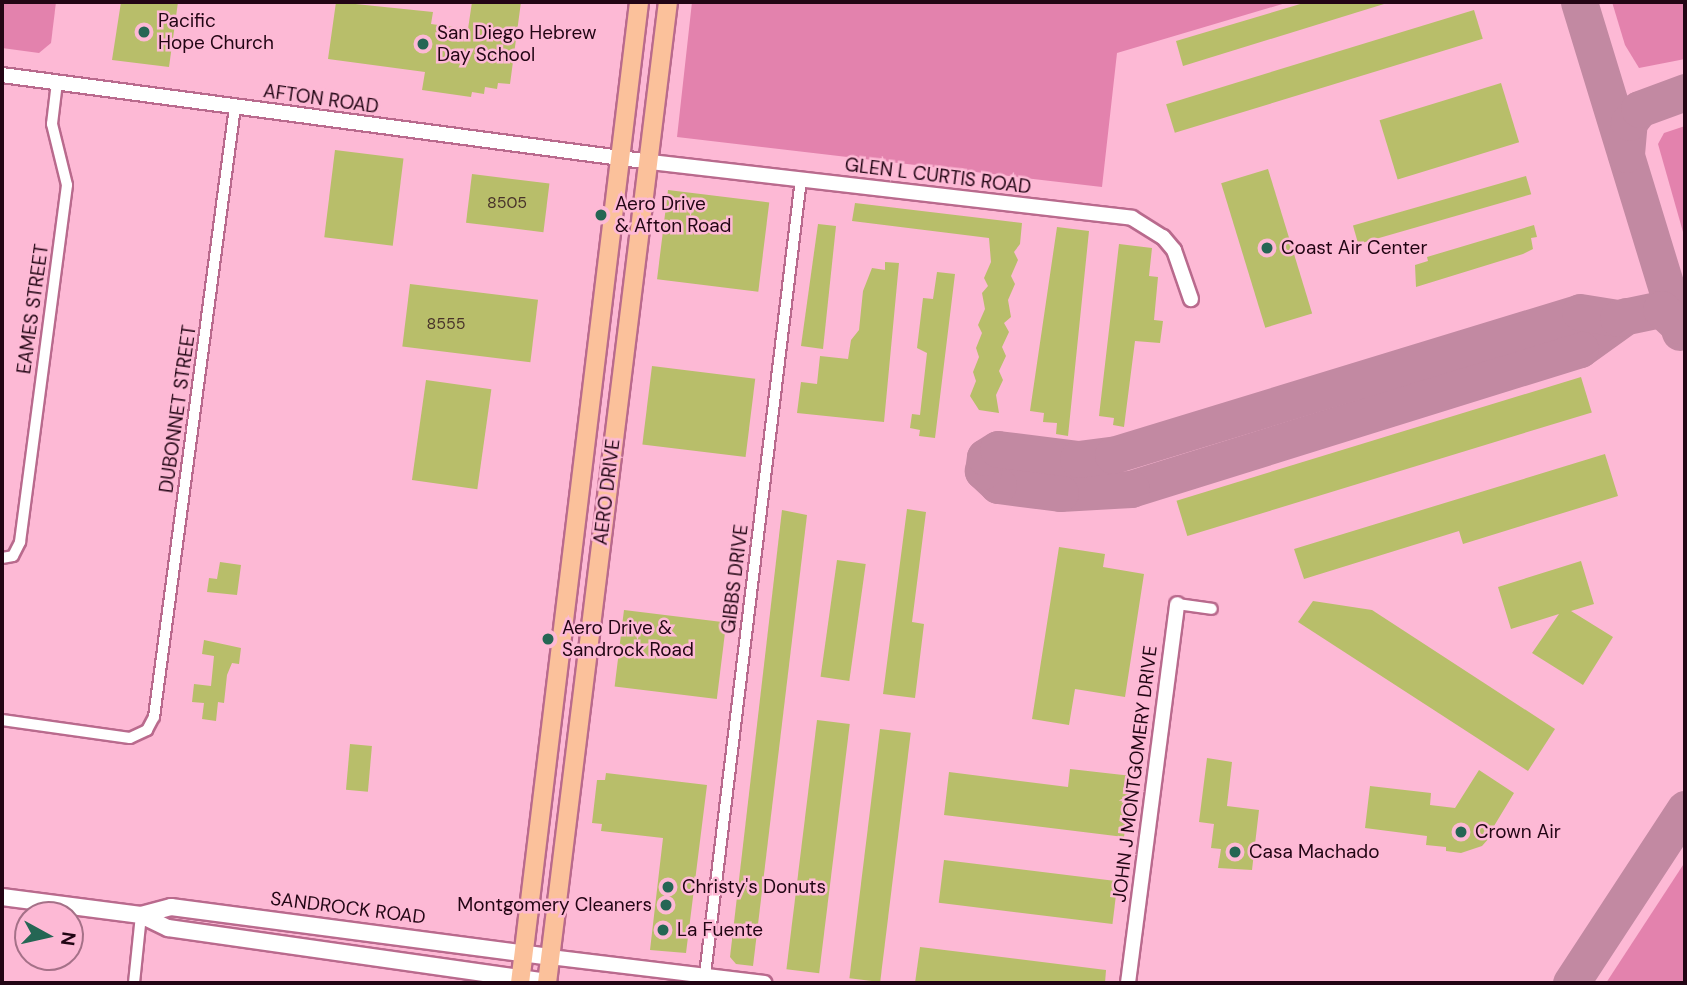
<!DOCTYPE html>
<html>
<head>
<meta charset="utf-8">
<style>
  body { margin:0 }
  #map { position:relative; width:1687px; height:985px; overflow:hidden; background:#fdb9d5; font-family:"DM Sans",sans-serif }
  div>[style] { position:absolute }
  .green>* { inset:0; background:#e382ad }
  .taxiway>* { height:37px; margin:-18.5px; padding:0 18.5px; transform-origin:18.5px; border-radius:18.5px; background:#c289a2 }
  .building>* { inset:0; background:#b8be6a; transform-origin:0 0 }
  .roads { filter:drop-shadow(2px 0 #b96a8d) drop-shadow(-2px 0 #b96a8d) drop-shadow(0 2px #b96a8d) drop-shadow(0 -2px #b96a8d) }
  .minor>* { height:10px; margin:-5px; padding:0 5px; transform-origin:5px; border-radius:5px; background:#fff }
  .tertiary>* { height:14px; margin:-7px; padding:0 7px; transform-origin:7px; border-radius:7px; background:#fff }
  .secondary>* { height:16px; margin:-8px; padding:0 8px; transform-origin:8px; border-radius:8px; background:#fff }
  .primary>* { height:18px; margin:-9px; padding:0 9px; transform-origin:9px; border-radius:9px; background:#fbc19b }
  .dots>* { width:19px; height:19px; translate:-50% -50%; box-sizing:border-box; border:4px solid #fdb9d5; border-radius:50% }
  span { translate:-50% -50%; white-space:nowrap; text-align:center; line-height:1.15; -webkit-text-stroke:5px #fdb9d5; paint-order:stroke }
  .number-label { font-size:16px; color:#48332a }
  .number-label span { -webkit-text-stroke-width:0 }
  .poi-label { font-size:19px; color:#220514 }
  .left { translate:0 -50%; text-align:left }
  .right { translate:-100% -50%; text-align:right }
  .street-label { font-size:19px; color:#220514 }
  .frame { position:absolute; inset:0; border:4px solid #220514; pointer-events:none }
  .north { position:absolute; left:14px; top:901px; width:70px; height:70px; box-sizing:border-box; background:#fdb9d5; border:2px solid #a57188; border-radius:50%; rotate:98deg; font-size:19px; font-weight:700; line-height:28px; text-align:center; color:#220514 }
  .north::after { content:''; display:block; margin:auto; width:24px; height:32px; background:#256654; clip-path:polygon(50% 0,100% 100%,50% 72%,0 100%) }
</style>
</head>
<body>
<div id="map">
  <div class="green">
    <i style="clip-path:polygon(2px 2px,56px 2px,51px 43px,39px 53px,2px 48px)"></i>
    <i style="clip-path:polygon(692px 2px,1289px 2px,1117px 53px,1102px 187px,677px 137px)"></i>
    <i style="clip-path:polygon(1612px 2px,1685px 2px,1685px 59px,1639px 68px,1625px 45px)"></i>
    <i style="clip-path:polygon(1685px 126px,1685px 239px,1658px 144px,1664px 133px)"></i>
    <i style="clip-path:polygon(1685px 862px,1685px 983px,1606px 983px)"></i>
  </div>
  <div class="taxiway">
    <i style="left:1579px;top:2px;width:345px;rotate:73deg"></i>
    <i style="left:1626px;top:154px;width:32px;rotate:-85deg"></i>
    <i style="left:1629px;top:122px;width:16px;rotate:-52deg"></i>
    <i style="left:1639px;top:109px;width:49px;rotate:-20.3deg"></i>
    <i style="left:1626px;top:316px;width:57px;rotate:144.3deg"></i>
    <i style="left:1580px;top:349px;width:470px;rotate:162.7deg"></i>
    <i style="left:1131px;top:489px;width:71px;rotate:176.8deg"></i>
    <i style="left:1060px;top:493px;width:63px;rotate:-172.6deg"></i>
    <i style="left:998px;top:485px;width:21px;rotate:-137deg"></i>
    <i style="left:983px;top:471px;width:14px;rotate:-82deg"></i>
    <i style="left:985px;top:457px;width:15px;rotate:-32deg"></i>
    <i style="left:998px;top:449px;width:81px;rotate:7.1deg"></i>
    <i style="left:1078px;top:459px;width:35px;rotate:-7deg"></i>
    <i style="left:1113px;top:455px;width:488px;rotate:-17deg"></i>
    <i style="left:1580px;top:312px;width:38px;rotate:9deg"></i>
    <i style="left:1618px;top:318px;width:44px;rotate:-11.8deg"></i>
    <i style="left:1661px;top:309px;width:23px;rotate:43deg"></i>
    <i style="left:1571px;top:983px;width:208px;rotate:-56.8deg"></i>
  </div>
  <div class="building">
    <i style="clip-path:polygon(121px 2px,178px 2px,169px 67px,112px 60px)"></i>
    <i style="clip-path:polygon(336px 2px,433px 12px,431px 24px,468px 29px,472px 2px,521px 2px,510px 84px,498px 83px,497px 89px,485px 87px,484px 94px,472px 92px,471px 97px,422px 90px,425px 72px,328px 59px)"></i>
    <i style="clip-path:polygon(1307px 2px,1384px 4px,1183px 66px,1176px 41px)"></i>
    <i style="left:1474px;top:10px;width:30px;height:322px;rotate:73deg"></i>
    <i style="left:1501px;top:83px;width:62px;height:127px;rotate:73deg"></i>
    <i style="left:335px;top:150px;width:69px;height:88px;rotate:7deg"></i>
    <i style="left:1268px;top:169px;width:151px;height:49px;rotate:73deg"></i>
    <i style="left:472px;top:174px;width:78px;height:49px;rotate:7deg"></i>
    <i style="left:1526px;top:176px;width:19px;height:180px;rotate:74deg"></i>
    <i style="left:668px;top:190px;width:102px;height:90px;rotate:7deg"></i>
    <i style="clip-path:polygon(855px 203px,1022px 223px,1020px 244px,1014px 252px,1018px 260px,1011px 276px,1015px 284px,1008px 300px,1011px 317px,1004px 323px,1009px 332px,1002px 347px,1006px 356px,999px 371px,1003px 380px,996px 395px,999px 413px,979px 410px,970px 396px,976px 381px,973px 372px,979px 357px,976px 348px,982px 333px,978px 325px,985px 309px,982px 293px,988px 286px,984px 278px,991px 262px,989px 238px,852px 221px)"></i>
    <i style="clip-path:polygon(818px 224px,836px 226px,823px 349px,801px 346px)"></i>
    <i style="clip-path:polygon(1534px 225px,1537px 237px,1531px 238px,1533px 249px,1523px 254px,1416px 287px,1415px 265px,1428px 261px,1427px 257px)"></i>
    <i style="clip-path:polygon(1057px 227px,1089px 231px,1068px 436px,1056px 434px,1057px 423px,1043px 422px,1044px 413px,1030px 411px)"></i>
    <i style="clip-path:polygon(1119px 244px,1152px 248px,1149px 276px,1158px 277px,1154px 320px,1163px 321px,1160px 343px,1135px 341px,1124px 427px,1113px 425px,1114px 418px,1099px 416px)"></i>
    <i style="clip-path:polygon(885px 262px,899px 263px,884px 422px,797px 413px,801px 382px,817px 384px,820px 356px,848px 359px,851px 340px,859px 330px,863px 291px,872px 268px,885px 270px)"></i>
    <i style="clip-path:polygon(937px 272px,955px 274px,935px 438px,919px 436px,920px 430px,910px 428px,912px 414px,920px 415px,927px 353px,917px 348px,923px 298px,933px 299px)"></i>
    <i style="left:410px;top:284px;width:129px;height:63px;rotate:7deg"></i>
    <i style="left:652px;top:366px;width:104px;height:79px;rotate:7deg"></i>
    <i style="left:1581px;top:377px;width:37px;height:423px;rotate:73deg"></i>
    <i style="left:426px;top:380px;width:66px;height:101px;rotate:8deg"></i>
    <i style="clip-path:polygon(1605px 454px,1618px 496px,1463px 544px,1459px 531px,1304px 579px,1294px 549px)"></i>
    <i style="clip-path:polygon(907px 509px,926px 512px,912px 622px,924px 624px,915px 698px,883px 694px)"></i>
    <i style="clip-path:polygon(782px 510px,807px 515px,753px 966px,736px 964px,730px 957px)"></i>
    <i style="clip-path:polygon(1059px 547px,1105px 554px,1103px 567px,1144px 574px,1125px 697px,1075px 689px,1069px 725px,1032px 719px)"></i>
    <i style="left:837px;top:560px;width:29px;height:118px;rotate:8deg"></i>
    <i style="clip-path:polygon(1581px 561px,1594px 604px,1571px 611px,1613px 637px,1583px 685px,1532px 653px,1559px 614px,1511px 629px,1498px 587px)"></i>
    <i style="clip-path:polygon(220px 562px,241px 565px,237px 595px,207px 592px,209px 578px,217px 579px)"></i>
    <i style="clip-path:polygon(1313px 601px,1372px 610px,1555px 729px,1528px 771px,1298px 622px)"></i>
    <i style="left:624px;top:610px;width:103px;height:77px;rotate:7deg"></i>
    <i style="clip-path:polygon(204px 640px,241px 648px,239px 664px,232px 663px,227px 675px,224px 703px,218px 702px,216px 721px,202px 719px,204px 703px,192px 702px,194px 684px,211px 686px,214px 656px,202px 654px)"></i>
    <i style="left:817px;top:720px;width:33px;height:251px;rotate:7deg"></i>
    <i style="left:880px;top:729px;width:31px;height:251px;rotate:7deg"></i>
    <i style="left:350px;top:744px;width:22px;height:46px;rotate:5deg"></i>
    <i style="clip-path:polygon(1207px 758px,1232px 762px,1227px 806px,1259px 810px,1252px 870px,1218px 868px,1221px 849px,1211px 848px,1214px 824px,1199px 822px)"></i>
    <i style="clip-path:polygon(1070px 769px,1132px 776px,1124px 837px,944px 815px,949px 772px,1068px 787px)"></i>
    <i style="clip-path:polygon(1479px 770px,1514px 793px,1494px 826px,1498px 828px,1482px 846px,1461px 853px,1446px 851px,1446px 847px,1426px 845px,1427px 836px,1365px 828px,1370px 786px,1431px 793px,1430px 805px,1455px 808px)"></i>
    <i style="clip-path:polygon(606px 773px,707px 785px,686px 953px,650px 950px,663px 838px,601px 831px,602px 824px,592px 823px,597px 780px,605px 780px)"></i>
    <i style="left:944px;top:860px;width:175px;height:43px;rotate:7deg"></i>
    <i style="clip-path:polygon(920px 947px,1106px 970px,1105px 983px,915px 983px)"></i>
  </div>
  <div class="roads">
    <div class="minor">
      <i style="left:2px;top:558px;width:11px;rotate:-10deg"></i>
      <i style="left:13px;top:556px;width:16px;rotate:-63deg"></i>
      <i style="left:20px;top:542px;width:360px;rotate:-82.5deg"></i>
      <i style="left:67px;top:185px;width:63px;rotate:-103.8deg"></i>
      <i style="left:52px;top:124px;width:42px;rotate:-83.2deg"></i>
      <i style="left:1177px;top:604px;width:35px;rotate:8deg"></i>
      <i style="left:2px;top:720px;width:129px;rotate:8deg"></i>
      <i style="left:130px;top:738px;width:19px;rotate:-25deg"></i>
      <i style="left:147px;top:730px;width:15px;rotate:-62deg"></i>
      <i style="left:154px;top:717px;width:615px;rotate:-82.44deg"></i>
      <i style="left:134px;top:983px;width:68px;rotate:-84.1deg"></i>
      <i style="left:704px;top:983px;width:810px;rotate:-83.12deg"></i>
    </div>
    <div class="tertiary">
      <i style="left:2px;top:75px;width:655px;rotate:7.64deg"></i>
      <i style="left:651px;top:162px;width:484px;rotate:6.6deg"></i>
      <i style="left:1132px;top:218px;width:36px;rotate:32deg"></i>
      <i style="left:1163px;top:237px;width:17px;rotate:50deg"></i>
      <i style="left:1174px;top:250px;width:52px;rotate:70.9deg"></i>
      <i style="left:550px;top:957px;width:216px;rotate:6.9deg"></i>
      <i style="left:1128px;top:983px;width:382px;rotate:-82.6deg"></i>
    </div>
    <div class="secondary">
      <i style="left:2px;top:897px;width:140px;rotate:7.4deg"></i>
      <i style="left:141px;top:915px;width:30px;rotate:26deg"></i>
      <i style="left:168px;top:928px;width:383px;rotate:8.1deg"></i>
      <i style="left:141px;top:915px;width:31px;rotate:-15deg"></i>
      <i style="left:171px;top:907px;width:382px;rotate:7.5deg"></i>
    </div>
    <div class="primary">
      <i style="left:520px;top:983px;width:988px;rotate:-83.08deg"></i>
      <i style="left:547px;top:983px;width:988px;rotate:-82.97deg"></i>
    </div>
  </div>
  <div class="dots">
    <i style="left:144px;top:32px;background:#256654"></i>
    <i style="left:423px;top:44px;background:#256654"></i>
    <i style="left:601px;top:215px;background:#256654"></i>
    <i style="left:1267px;top:248px;background:#256654"></i>
    <i style="left:548px;top:639px;background:#256654"></i>
    <i style="left:1461px;top:832px;background:#256654"></i>
    <i style="left:1235px;top:852px;background:#256654"></i>
    <i style="left:668px;top:887px;background:#256654"></i>
    <i style="left:666px;top:905px;background:#256654"></i>
    <i style="left:663px;top:930px;background:#256654"></i>
  </div>
  <div class="number-label">
    <span style="left:507px;top:203px">8505</span>
    <span style="left:446px;top:324px">8555</span>
  </div>
  <div class="poi-label">
    <span class="left" style="left:158px;top:32px">Pacific<br>Hope Church</span>
    <span class="left" style="left:437px;top:44px">San Diego Hebrew<br>Day School</span>
    <span class="left" style="left:615px;top:215px">Aero Drive<br>&amp; Afton Road</span>
    <span class="left" style="left:1281px;top:248px">Coast Air Center</span>
    <span class="left" style="left:562px;top:639px">Aero Drive &amp;<br>Sandrock Road</span>
    <span class="left" style="left:1475px;top:832px">Crown Air</span>
    <span class="left" style="left:1249px;top:852px">Casa Machado</span>
    <span class="left" style="left:682px;top:887px">Christy's Donuts</span>
    <span class="right" style="left:652px;top:905px">Montgomery Cleaners</span>
    <span class="left" style="left:677px;top:930px">La Fuente</span>
  </div>
  <div class="street-label">
    <span style="left:321px;top:99px;rotate:8deg">AFTON ROAD</span>
    <span style="left:938px;top:176px;rotate:7deg">GLEN L CURTIS ROAD</span>
    <span style="left:33px;top:309px;rotate:-82deg">EAMES STREET</span>
    <span style="left:178px;top:409px;rotate:-82deg">DUBONNET STREET</span>
    <span style="left:607px;top:492px;rotate:-83deg">AERO DRIVE</span>
    <span style="left:735px;top:579px;rotate:-83deg">GIBBS DRIVE</span>
    <span style="left:1135px;top:774px;rotate:-83deg">JOHN J MONTGOMERY DRIVE</span>
    <span style="left:348px;top:908px;rotate:7deg">SANDROCK ROAD</span>
  </div>
  <div class="frame"></div>
  <div class="north">N</div>
</div>
</body>
</html>
